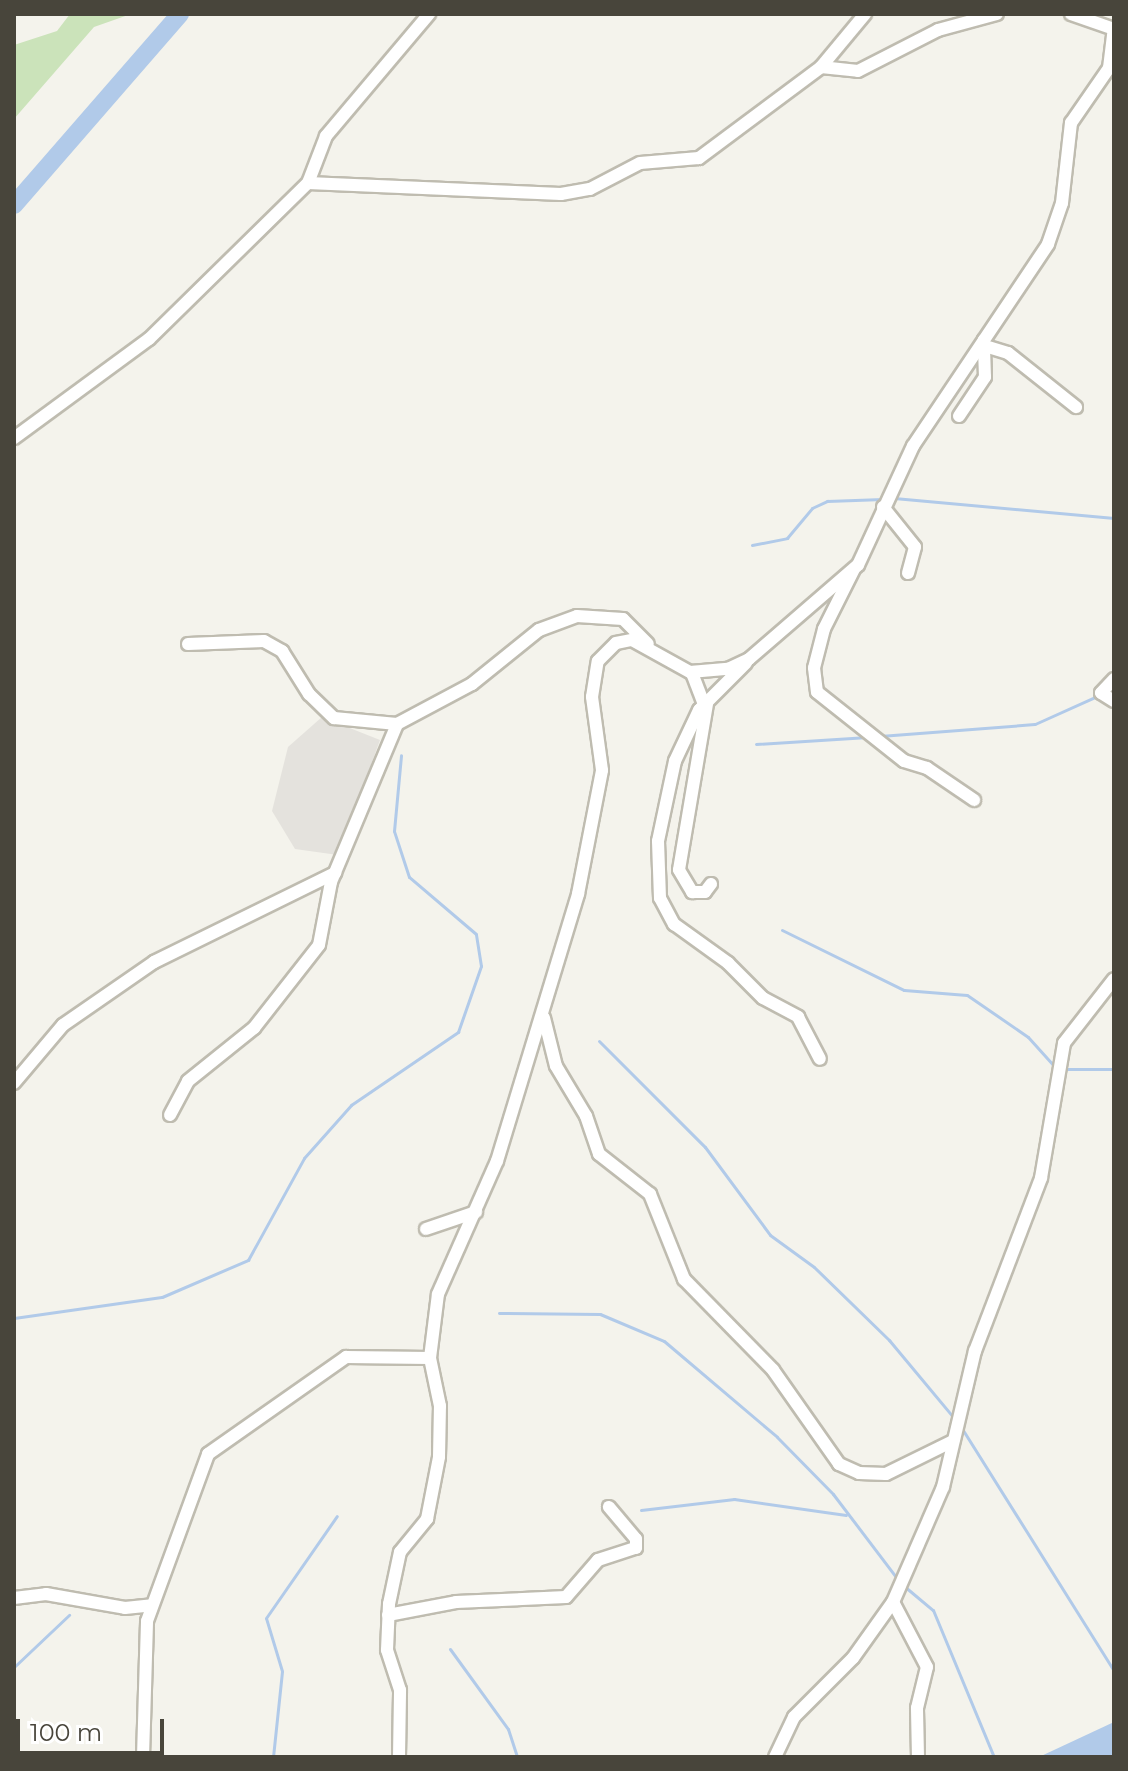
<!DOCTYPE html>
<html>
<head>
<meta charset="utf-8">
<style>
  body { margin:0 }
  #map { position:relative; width:1128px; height:1771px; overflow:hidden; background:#f4f3ec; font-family:Montserrat,sans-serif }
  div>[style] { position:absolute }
  .industrial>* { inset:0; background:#e4e2dd }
  .green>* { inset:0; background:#cbe3ba }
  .water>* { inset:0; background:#b1cae9 }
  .stream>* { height:3px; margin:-1.5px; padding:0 1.5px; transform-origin:1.5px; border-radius:1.5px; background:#b1cae9 }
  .river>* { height:18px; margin:-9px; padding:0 9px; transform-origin:9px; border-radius:9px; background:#b1cae9 }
  .roads { filter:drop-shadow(2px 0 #bfbcb0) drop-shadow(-2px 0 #bfbcb0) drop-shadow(0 2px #bfbcb0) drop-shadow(0 -2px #bfbcb0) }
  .minor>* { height:12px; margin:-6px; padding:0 6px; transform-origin:6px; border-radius:6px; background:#fff }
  span { translate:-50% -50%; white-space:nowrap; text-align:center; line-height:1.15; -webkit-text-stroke:6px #fff; paint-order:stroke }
  .frame { position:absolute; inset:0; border:16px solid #48453b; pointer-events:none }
  .scale { position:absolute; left:16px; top:1719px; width:148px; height:36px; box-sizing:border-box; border:4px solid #48453b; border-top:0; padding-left:10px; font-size:24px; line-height:28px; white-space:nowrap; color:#48453b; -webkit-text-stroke:6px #fff; paint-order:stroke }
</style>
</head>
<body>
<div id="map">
  <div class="industrial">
    <i style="clip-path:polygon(322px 717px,380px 740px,338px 855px,295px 849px,272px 811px,288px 747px)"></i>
  </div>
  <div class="green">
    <i style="clip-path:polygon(70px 14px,131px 14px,94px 27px,14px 119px,14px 45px,57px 31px)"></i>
  </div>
  <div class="water">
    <i style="clip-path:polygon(1114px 1722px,1114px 1757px,1039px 1757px)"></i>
  </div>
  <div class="stream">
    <i style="left:894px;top:498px;width:221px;rotate:5.2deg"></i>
    <i style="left:752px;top:545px;width:36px;rotate:-11deg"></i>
    <i style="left:787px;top:538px;width:39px;rotate:-50deg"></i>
    <i style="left:812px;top:508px;width:17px;rotate:-25deg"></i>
    <i style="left:827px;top:501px;width:56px;rotate:-2deg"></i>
    <i style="left:880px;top:736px;width:155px;rotate:-4.4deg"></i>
    <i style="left:1035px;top:724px;width:68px;rotate:-24.3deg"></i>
    <i style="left:756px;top:744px;width:112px;rotate:-3.6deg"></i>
    <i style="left:782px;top:930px;width:136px;rotate:26.2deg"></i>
    <i style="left:904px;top:990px;width:63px;rotate:4.5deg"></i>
    <i style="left:967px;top:995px;width:74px;rotate:34.5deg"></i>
    <i style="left:1028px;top:1037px;width:39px;rotate:48deg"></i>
    <i style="left:599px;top:1041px;width:150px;rotate:45deg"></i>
    <i style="left:705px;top:1147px;width:109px;rotate:53.5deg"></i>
    <i style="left:770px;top:1235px;width:54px;rotate:36deg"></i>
    <i style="left:814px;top:1267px;width:105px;rotate:44.2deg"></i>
    <i style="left:889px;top:1340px;width:102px;rotate:50.2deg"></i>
    <i style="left:1064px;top:1069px;width:50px"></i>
    <i style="left:499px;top:1313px;width:101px;rotate:0.6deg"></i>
    <i style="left:600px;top:1314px;width:69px;rotate:22.9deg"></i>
    <i style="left:664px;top:1341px;width:148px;rotate:40.3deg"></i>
    <i style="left:777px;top:1437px;width:80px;rotate:45.5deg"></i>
    <i style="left:833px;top:1494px;width:109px;rotate:52.8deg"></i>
    <i style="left:14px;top:1318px;width:149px;rotate:-8.1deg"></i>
    <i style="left:162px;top:1297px;width:94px;rotate:-23.3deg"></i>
    <i style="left:248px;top:1260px;width:116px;rotate:-61.2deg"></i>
    <i style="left:304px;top:1158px;width:71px;rotate:-48.4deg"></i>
    <i style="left:351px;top:1105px;width:130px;rotate:-34.3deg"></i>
    <i style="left:458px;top:1032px;width:70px;rotate:-70.8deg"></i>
    <i style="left:481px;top:966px;width:32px;rotate:-99deg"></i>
    <i style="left:476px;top:934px;width:88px;rotate:-139.6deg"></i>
    <i style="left:409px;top:877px;width:48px;rotate:-108.1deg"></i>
    <i style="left:394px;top:831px;width:76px;rotate:-84.7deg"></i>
    <i style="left:961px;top:1427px;width:288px;rotate:57.9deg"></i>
    <i style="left:641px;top:1510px;width:94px;rotate:-6.7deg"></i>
    <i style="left:734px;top:1499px;width:113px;rotate:8.1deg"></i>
    <i style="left:904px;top:1586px;width:38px;rotate:40deg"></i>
    <i style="left:933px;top:1610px;width:159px;rotate:67.5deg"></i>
    <i style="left:450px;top:1649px;width:99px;rotate:54.1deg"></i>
    <i style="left:508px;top:1729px;width:29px;rotate:72deg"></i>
    <i style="left:14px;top:1667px;width:76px;rotate:-43.4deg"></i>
    <i style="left:273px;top:1757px;width:86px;rotate:-84deg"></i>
    <i style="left:282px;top:1671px;width:55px;rotate:-106.8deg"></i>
    <i style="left:266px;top:1618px;width:124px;rotate:-55.2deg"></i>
  </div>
  <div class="river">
    <i style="left:14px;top:205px;width:253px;rotate:-49deg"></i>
  </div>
  <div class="roads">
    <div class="minor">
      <i style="left:1071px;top:14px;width:46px;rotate:19.2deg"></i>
      <i style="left:821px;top:67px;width:37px;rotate:6deg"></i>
      <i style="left:858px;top:71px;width:90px;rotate:-27.1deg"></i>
      <i style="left:938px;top:30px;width:61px;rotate:-15.2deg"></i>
      <i style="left:308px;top:183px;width:253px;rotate:2.5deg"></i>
      <i style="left:561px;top:194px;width:29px;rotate:-10deg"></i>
      <i style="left:590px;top:189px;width:56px;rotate:-27.5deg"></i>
      <i style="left:640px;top:163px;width:59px;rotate:-4.8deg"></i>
      <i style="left:699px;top:158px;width:152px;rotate:-36.7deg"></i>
      <i style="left:821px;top:67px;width:69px;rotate:-50.3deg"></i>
      <i style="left:985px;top:346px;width:24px;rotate:17deg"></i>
      <i style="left:1008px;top:353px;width:87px;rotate:38.5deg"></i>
      <i style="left:959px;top:416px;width:47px;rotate:-56.3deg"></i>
      <i style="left:985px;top:377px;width:37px;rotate:-92deg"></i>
      <i style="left:14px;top:438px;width:167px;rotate:-36.3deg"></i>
      <i style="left:149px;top:339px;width:223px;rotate:-44.5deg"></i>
      <i style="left:308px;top:183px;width:50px;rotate:-69deg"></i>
      <i style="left:326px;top:136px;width:160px;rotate:-49.8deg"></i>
      <i style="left:883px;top:507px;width:51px;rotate:51.3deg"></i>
      <i style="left:915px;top:547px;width:27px;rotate:105deg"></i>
      <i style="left:854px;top:569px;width:67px;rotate:116.6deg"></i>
      <i style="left:824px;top:629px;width:40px;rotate:104.4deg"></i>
      <i style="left:814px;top:668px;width:24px;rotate:83deg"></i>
      <i style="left:817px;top:692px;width:111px;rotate:38.4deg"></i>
      <i style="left:904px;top:761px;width:24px;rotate:17deg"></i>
      <i style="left:927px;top:768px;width:57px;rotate:34.2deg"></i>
      <i style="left:188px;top:644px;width:76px;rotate:-2.3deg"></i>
      <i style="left:264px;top:641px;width:21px;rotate:29deg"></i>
      <i style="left:282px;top:651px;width:51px;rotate:57.9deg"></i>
      <i style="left:309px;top:694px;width:35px;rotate:44deg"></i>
      <i style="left:334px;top:718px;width:63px;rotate:5.4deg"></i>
      <i style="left:746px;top:663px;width:66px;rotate:135deg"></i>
      <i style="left:699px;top:710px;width:56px;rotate:115.2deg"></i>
      <i style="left:675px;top:761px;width:82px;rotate:102deg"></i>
      <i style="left:658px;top:841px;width:57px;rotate:88deg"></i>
      <i style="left:660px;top:898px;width:30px;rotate:62deg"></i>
      <i style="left:674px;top:924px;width:67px;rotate:35.8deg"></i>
      <i style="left:728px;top:963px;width:49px;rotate:45deg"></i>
      <i style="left:763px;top:998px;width:40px;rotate:28deg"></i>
      <i style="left:798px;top:1017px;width:47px;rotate:62.4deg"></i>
      <i style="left:692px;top:673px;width:34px;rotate:69deg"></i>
      <i style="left:1114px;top:679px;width:19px;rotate:133deg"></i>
      <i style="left:1101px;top:693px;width:15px;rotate:32deg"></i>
      <i style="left:707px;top:704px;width:168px;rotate:99.6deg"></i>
      <i style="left:679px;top:870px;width:26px;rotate:59deg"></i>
      <i style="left:692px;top:892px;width:13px"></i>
      <i style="left:705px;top:892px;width:10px;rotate:-53deg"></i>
      <i style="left:544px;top:1018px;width:49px;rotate:76deg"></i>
      <i style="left:556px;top:1066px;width:58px;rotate:59deg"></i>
      <i style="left:586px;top:1116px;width:40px;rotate:71.1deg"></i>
      <i style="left:599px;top:1154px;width:65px;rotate:38.1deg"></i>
      <i style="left:650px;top:1194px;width:92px;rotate:68.2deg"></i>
      <i style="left:684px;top:1279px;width:127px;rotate:45.6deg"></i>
      <i style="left:773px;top:1370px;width:115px;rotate:54.9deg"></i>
      <i style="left:839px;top:1464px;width:22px;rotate:24deg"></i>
      <i style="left:859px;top:1473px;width:27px;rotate:2deg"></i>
      <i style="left:886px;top:1474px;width:75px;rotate:-26.2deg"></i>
      <i style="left:14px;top:1083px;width:76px;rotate:-49.8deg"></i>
      <i style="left:63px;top:1025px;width:111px;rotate:-34.7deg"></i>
      <i style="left:154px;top:962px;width:202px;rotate:-26.2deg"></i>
      <i style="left:170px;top:1115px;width:38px;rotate:-62deg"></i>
      <i style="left:188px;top:1081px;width:85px;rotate:-38.8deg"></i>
      <i style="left:254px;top:1028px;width:105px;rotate:-51.9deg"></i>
      <i style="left:319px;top:945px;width:64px;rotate:-79.2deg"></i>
      <i style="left:331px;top:882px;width:171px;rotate:-67.3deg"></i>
      <i style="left:397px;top:724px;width:85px;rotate:-28.1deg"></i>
      <i style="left:472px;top:684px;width:86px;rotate:-38.9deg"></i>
      <i style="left:539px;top:630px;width:40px;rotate:-20.2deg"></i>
      <i style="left:577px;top:616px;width:46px;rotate:3.7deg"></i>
      <i style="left:623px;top:619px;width:35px;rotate:45deg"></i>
      <i style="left:426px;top:1229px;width:53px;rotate:-18.8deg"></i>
      <i style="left:14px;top:1598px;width:32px;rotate:-7deg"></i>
      <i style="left:46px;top:1594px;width:80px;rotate:10deg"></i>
      <i style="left:125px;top:1608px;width:27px;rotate:-6deg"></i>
      <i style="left:388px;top:1615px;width:69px;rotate:-10.8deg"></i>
      <i style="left:456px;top:1602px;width:110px;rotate:-2.6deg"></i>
      <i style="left:566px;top:1597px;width:49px;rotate:-49.1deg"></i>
      <i style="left:598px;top:1560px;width:40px;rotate:-18deg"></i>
      <i style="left:636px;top:1548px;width:9px;rotate:-90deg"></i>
      <i style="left:636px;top:1539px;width:42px;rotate:-130.2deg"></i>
      <i style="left:143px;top:1757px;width:136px;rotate:-88.3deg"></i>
      <i style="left:147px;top:1621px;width:178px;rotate:-69.9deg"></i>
      <i style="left:208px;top:1454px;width:169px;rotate:-35.1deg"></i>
      <i style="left:346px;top:1357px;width:84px;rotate:0.7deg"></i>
      <i style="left:399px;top:1757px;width:67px;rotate:-89.1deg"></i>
      <i style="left:400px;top:1690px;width:42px;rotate:-108deg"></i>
      <i style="left:387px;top:1650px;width:46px;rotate:-87.5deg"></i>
      <i style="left:389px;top:1604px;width:53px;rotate:-78.1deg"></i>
      <i style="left:400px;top:1552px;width:43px;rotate:-50.7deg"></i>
      <i style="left:427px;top:1519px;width:63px;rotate:-79deg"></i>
      <i style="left:439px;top:1457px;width:51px;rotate:-88.9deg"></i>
      <i style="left:440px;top:1406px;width:49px;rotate:-101.8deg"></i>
      <i style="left:430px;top:1358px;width:64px;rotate:-82.9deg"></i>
      <i style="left:438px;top:1294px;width:145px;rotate:-66.1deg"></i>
      <i style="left:497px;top:1161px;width:279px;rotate:-73.1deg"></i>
      <i style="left:578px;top:894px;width:126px;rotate:-79deg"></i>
      <i style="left:602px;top:770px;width:74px;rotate:-97.8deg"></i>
      <i style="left:592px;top:697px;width:36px;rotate:-81deg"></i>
      <i style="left:598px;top:661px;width:25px;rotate:-45deg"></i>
      <i style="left:616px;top:643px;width:16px;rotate:-11deg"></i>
      <i style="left:632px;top:640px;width:66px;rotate:28.9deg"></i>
      <i style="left:690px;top:672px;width:38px;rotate:-5deg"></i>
      <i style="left:728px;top:669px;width:23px;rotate:-25deg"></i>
      <i style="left:749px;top:659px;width:144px;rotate:-40.8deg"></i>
      <i style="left:858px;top:565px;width:131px;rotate:-65.2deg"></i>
      <i style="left:913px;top:446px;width:243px;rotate:-56.2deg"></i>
      <i style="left:1048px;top:244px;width:43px;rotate:-71.1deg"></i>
      <i style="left:1062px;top:203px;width:81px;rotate:-83.6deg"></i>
      <i style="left:1071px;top:123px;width:67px;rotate:-55.4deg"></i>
      <i style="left:1109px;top:68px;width:38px;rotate:-83deg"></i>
      <i style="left:775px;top:1757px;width:44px;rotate:-64.6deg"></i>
      <i style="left:794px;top:1717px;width:83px;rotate:-45deg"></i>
      <i style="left:853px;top:1658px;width:69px;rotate:-54.5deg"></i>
      <i style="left:918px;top:1757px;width:49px;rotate:-91.2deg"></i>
      <i style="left:917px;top:1708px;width:42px;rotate:-76.3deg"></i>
      <i style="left:927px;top:1667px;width:73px;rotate:-117.6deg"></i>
      <i style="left:893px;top:1602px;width:125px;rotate:-66.5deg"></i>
      <i style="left:943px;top:1487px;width:140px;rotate:-76.8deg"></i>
      <i style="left:975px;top:1351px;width:185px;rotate:-69.1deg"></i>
      <i style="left:1041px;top:1178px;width:137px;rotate:-80.3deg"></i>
      <i style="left:1064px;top:1043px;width:81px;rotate:-52deg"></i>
    </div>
  </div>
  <div class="frame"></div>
  <div class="scale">100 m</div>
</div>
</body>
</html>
